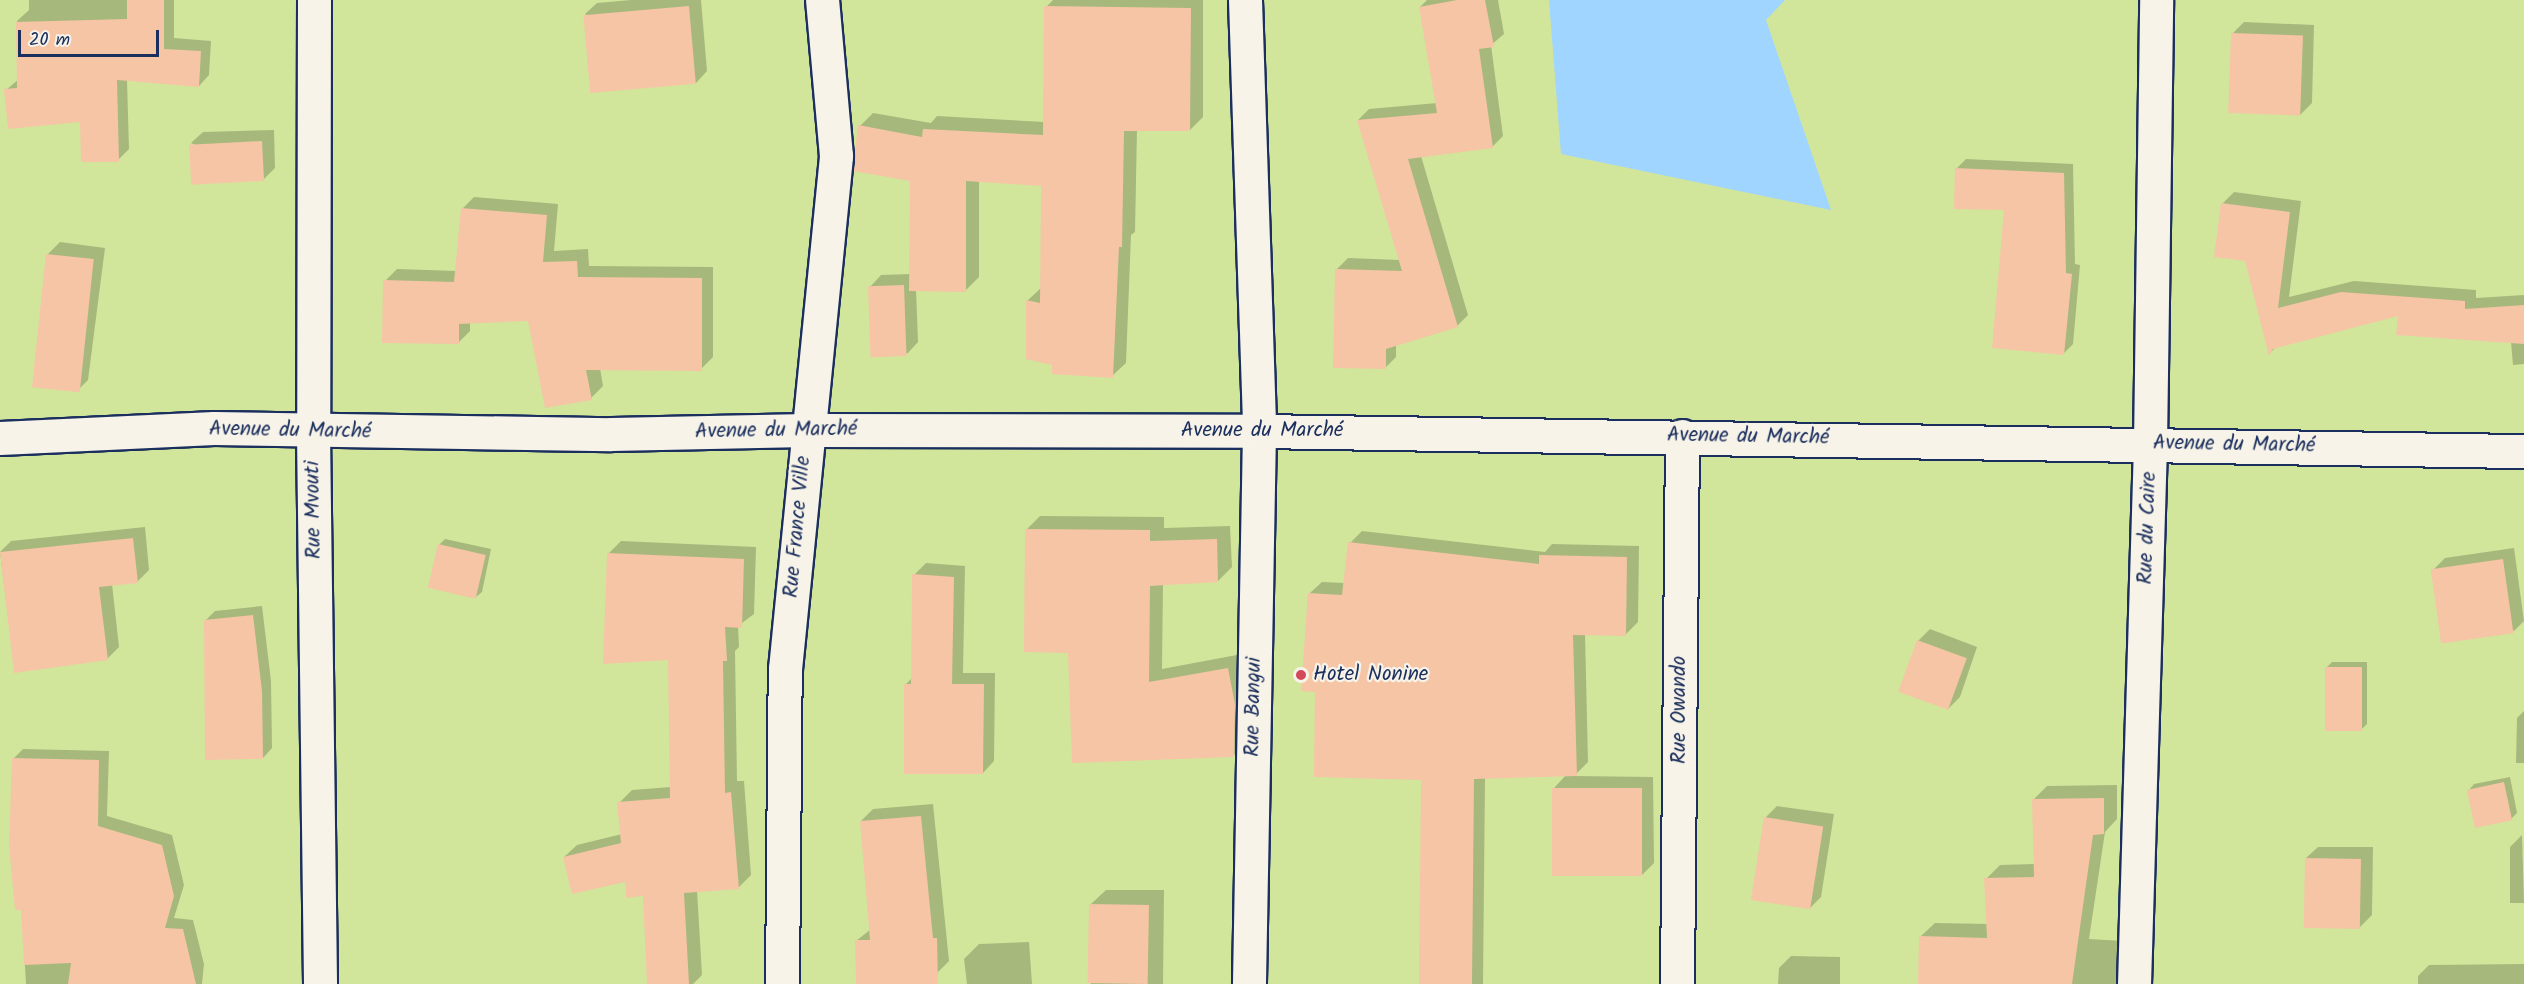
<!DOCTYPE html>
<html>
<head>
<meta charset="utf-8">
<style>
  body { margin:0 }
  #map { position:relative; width:2524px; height:984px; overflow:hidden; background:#f6e5d4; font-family:Kalam,sans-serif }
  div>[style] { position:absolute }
  .green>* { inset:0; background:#d1e69b; transform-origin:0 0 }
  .water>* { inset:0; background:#9fd5fe }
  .shadow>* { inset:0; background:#0003 }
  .building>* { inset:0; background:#f5c5a5; transform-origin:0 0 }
  .roads { filter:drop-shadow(2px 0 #1b2f5e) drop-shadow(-2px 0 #1b2f5e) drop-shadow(0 2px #1b2f5e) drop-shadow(0 -2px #1b2f5e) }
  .street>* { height:33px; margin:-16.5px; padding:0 16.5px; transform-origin:16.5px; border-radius:16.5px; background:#f7f3e8 }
  .dots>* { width:16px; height:16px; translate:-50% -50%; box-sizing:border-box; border:3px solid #f7f3e8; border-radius:50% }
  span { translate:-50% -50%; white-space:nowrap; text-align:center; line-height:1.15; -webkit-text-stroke:4.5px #f7f3e8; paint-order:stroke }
  .street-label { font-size:21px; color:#1b2f5e }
  .poi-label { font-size:21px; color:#1b2f5e }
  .left { translate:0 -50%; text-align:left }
  .scale { position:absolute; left:18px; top:30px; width:141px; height:27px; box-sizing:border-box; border:3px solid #1b2f5e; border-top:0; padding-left:8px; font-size:18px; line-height:21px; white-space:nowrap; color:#1b2f5e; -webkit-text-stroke:4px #f7f3e8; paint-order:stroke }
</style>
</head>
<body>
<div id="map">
  <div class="green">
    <i style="left:0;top:0;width:2524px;height:984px"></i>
  </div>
  <div class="water">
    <i style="clip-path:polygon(1549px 0,1785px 0,1766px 20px,1831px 210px,1561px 154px)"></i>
  </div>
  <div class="shadow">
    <i style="clip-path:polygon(29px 0,174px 0,174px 38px,211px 41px,209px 75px,199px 86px,127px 80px,129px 149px,118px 160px,81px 120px,6px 90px,19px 79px,17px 21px,29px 10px)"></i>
    <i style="clip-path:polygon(631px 0,701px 0,707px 71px,696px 83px,585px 14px,597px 3px)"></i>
    <i style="clip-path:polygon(1053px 0,1203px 0,1203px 117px,1190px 130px,1137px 129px,1135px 232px,1131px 235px,1126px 363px,1112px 376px,1054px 363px,1027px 301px,1041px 288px,1043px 185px,979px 181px,979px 277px,966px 290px,916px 289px,918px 342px,907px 354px,870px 287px,881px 275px,911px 274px,912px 180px,860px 126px,873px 113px,931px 123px,937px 116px,1045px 122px,1046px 7px)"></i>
    <i style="clip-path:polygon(1427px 0,1498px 0,1504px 34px,1491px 45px,1503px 136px,1492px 147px,1421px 156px,1468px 315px,1457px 326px,1396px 344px,1396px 357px,1385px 368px,1337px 269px,1348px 258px,1400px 260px,1358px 120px,1369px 109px,1437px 103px,1420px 7px)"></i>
    <i style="clip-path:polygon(2244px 22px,2314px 25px,2312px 103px,2300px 115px,2232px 34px)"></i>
    <i style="clip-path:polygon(274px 130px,275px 168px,263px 180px,191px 143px,203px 132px)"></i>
    <i style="clip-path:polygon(1966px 159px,2073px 164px,2075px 264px,2080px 265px,2073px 344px,2064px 353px,2006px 208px,1956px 169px)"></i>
    <i style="clip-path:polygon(2234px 192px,2301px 201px,2289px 297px,2354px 281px,2476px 290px,2476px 298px,2524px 295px,2524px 364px,2513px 365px,2511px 342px,2399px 314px,2277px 346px,2270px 353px,2246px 259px,2222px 204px)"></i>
    <i style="clip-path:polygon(474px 197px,558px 204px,554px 251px,588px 249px,589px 266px,713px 267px,713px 357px,701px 369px,600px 368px,603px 386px,591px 398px,530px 319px,470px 322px,470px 331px,458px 343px,385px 281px,397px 269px,457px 271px,462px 209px)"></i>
    <i style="clip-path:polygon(60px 242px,105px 248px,88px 380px,76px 392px,48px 254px)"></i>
    <i style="clip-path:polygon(1040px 516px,1164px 517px,1164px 528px,1230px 526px,1232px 567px,1218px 581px,1163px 584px,1162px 669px,1242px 654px,1248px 741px,1234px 755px,1070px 651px,1026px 530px)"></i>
    <i style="clip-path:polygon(145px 527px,149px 570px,137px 582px,112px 584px,119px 647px,107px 659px,15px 672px,0 552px,11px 541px)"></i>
    <i style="clip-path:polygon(1362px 531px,1545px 552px,1552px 544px,1639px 546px,1638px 622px,1626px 634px,1585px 633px,1588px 762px,1574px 776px,1653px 777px,1654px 863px,1642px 875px,1554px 788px,1567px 774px,1485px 778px,1483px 984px,1420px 984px,1422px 779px,1317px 690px,1310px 593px,1322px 582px,1345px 583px,1350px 543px)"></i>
    <i style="clip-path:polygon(445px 539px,491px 549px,482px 592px,476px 597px,439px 545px)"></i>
    <i style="clip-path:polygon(621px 541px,756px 547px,754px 614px,738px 626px,739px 647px,735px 651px,737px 781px,744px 781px,751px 875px,739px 887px,697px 890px,702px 975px,693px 984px,648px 984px,644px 895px,626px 880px,564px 857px,577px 845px,622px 834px,619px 803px,632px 790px,671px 787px,670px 658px,608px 554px)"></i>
    <i style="clip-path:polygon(2514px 548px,2524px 621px,2514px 631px,2433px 570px,2445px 558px)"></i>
    <i style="clip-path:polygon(926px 563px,965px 566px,963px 673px,995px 673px,994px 761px,983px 773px,906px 684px,912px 678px,914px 575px)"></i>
    <i style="clip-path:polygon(262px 606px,271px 681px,272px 748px,263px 758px,205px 621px,215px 611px)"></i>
    <i style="clip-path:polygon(1930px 629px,1977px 647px,1960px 697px,1948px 709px,1918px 641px)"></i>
    <i style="clip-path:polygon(2332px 662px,2367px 662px,2367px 724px,2361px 730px,2326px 668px)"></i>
    <i style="clip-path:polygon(2524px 711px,2524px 763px,2516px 763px,2517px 718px)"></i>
    <i style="clip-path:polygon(23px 749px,109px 751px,107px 816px,172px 835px,184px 885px,174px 918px,193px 920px,204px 964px,202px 984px,26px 984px,13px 759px)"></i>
    <i style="clip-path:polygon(2510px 777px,2517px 813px,2511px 819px,2469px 790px,2474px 784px)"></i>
    <i style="clip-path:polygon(2117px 785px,2117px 819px,2105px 832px,2089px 939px,2123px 941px,2120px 984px,1919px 984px,1921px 936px,1935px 923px,1988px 924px,1986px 879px,2000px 865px,2035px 864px,2033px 800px,2047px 786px)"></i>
    <i style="clip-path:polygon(933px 804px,949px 961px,937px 973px,856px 941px,871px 929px,861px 821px,873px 809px)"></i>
    <i style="clip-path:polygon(1777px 806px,1834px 814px,1821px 897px,1810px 908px,1766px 817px)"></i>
    <i style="clip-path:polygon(2522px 835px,2524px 903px,2510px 903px,2510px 847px)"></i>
    <i style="clip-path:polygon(2318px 847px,2373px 847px,2372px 915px,2360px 927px,2306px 858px)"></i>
    <i style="clip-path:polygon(1106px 890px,1164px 890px,1163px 984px,1091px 984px,1091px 904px)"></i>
    <i style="clip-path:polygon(1029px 942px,1032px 984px,967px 984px,964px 959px,979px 944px)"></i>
    <i style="clip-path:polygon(1791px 956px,1840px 957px,1840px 984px,1778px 984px,1779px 968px)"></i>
    <i style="clip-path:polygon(2524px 964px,2524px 984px,2418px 984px,2418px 976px,2429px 965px)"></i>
  </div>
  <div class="building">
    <i style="clip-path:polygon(127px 0,164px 0,164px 49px,201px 51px,199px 87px,117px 80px,119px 162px,81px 162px,80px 122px,8px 129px,4px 89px,17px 88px,16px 22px,127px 19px)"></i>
    <i style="clip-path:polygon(1457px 0,1485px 0,1494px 47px,1479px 49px,1493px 148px,1408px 159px,1458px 327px,1386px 349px,1386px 369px,1333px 368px,1335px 269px,1402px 271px,1357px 120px,1437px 113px,1419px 7px)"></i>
    <i style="left:689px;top:6px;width:78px;height:106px;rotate:85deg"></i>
    <i style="clip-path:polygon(1044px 6px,1191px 8px,1190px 131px,1124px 131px,1122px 247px,1119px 247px,1113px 378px,1052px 374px,1052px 365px,1026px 359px,1026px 300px,1040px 303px,1041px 186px,966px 181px,966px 292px,909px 291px,910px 181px,853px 171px,858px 125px,922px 137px,923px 129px,1043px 135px)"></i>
    <i style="left:2231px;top:33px;width:72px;height:80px;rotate:2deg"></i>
    <i style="left:262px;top:141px;width:40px;height:73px;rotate:87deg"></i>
    <i style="clip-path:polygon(1955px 168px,2064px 173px,2066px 273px,2072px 274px,2064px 355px,1992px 348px,2004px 210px,1954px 209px)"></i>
    <i style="clip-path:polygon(2221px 203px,2290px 212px,2278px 308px,2341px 292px,2465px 301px,2465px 309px,2524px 305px,2524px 344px,2396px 335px,2398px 316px,2273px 349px,2269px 356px,2245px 261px,2214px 257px)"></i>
    <i style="clip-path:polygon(461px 208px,547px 215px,543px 262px,577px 261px,578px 277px,702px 278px,702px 371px,586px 370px,592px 400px,545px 408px,528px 321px,459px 324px,459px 344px,382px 343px,383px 280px,454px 282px)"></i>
    <i style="left:46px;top:254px;width:48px;height:134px;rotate:6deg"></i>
    <i style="left:904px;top:285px;width:71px;height:36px;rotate:88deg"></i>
    <i style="clip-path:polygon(1025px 529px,1150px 530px,1150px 541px,1217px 539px,1218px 582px,1150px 586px,1149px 682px,1228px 668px,1235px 704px,1234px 757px,1072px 763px,1068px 653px,1024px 652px)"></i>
    <i style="clip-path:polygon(133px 538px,138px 583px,99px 587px,108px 660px,14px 673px,0 552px)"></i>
    <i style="clip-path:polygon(1348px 542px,1539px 564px,1539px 555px,1627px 557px,1626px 636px,1573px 635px,1577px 776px,1474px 779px,1472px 984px,1419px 984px,1421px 780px,1314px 777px,1315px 692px,1301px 691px,1308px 593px,1342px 595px)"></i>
    <i style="left:438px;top:544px;width:49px;height:45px;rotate:13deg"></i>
    <i style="clip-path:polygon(607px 553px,744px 559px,742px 628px,725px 627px,727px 661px,723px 661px,725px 793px,731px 792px,739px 889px,684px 893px,689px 984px,647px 984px,643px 896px,626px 898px,625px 882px,572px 894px,563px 857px,621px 843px,617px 802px,670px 798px,668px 660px,603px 664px)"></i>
    <i style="left:2503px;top:559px;width:75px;height:73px;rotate:82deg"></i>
    <i style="clip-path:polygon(912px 574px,954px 577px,952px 684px,984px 684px,983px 774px,904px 774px,904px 684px,911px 684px)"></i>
    <i style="clip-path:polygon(253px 615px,262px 691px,263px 759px,205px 760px,204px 620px)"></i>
    <i style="left:1917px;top:640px;width:53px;height:55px;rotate:20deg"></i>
    <i style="left:2362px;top:667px;width:64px;height:37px;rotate:90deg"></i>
    <i style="clip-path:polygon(12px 758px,99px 760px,98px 826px,162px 845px,174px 896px,165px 928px,183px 929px,196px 984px,68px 984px,71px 963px,24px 965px,21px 910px,15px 910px,9px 845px)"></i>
    <i style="left:2504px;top:782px;width:39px;height:38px;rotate:78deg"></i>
    <i style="left:1552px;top:788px;width:90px;height:88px"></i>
    <i style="clip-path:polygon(2104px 798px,2104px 834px,2093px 835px,2072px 984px,1918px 984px,1919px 936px,1987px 938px,1984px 878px,2034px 877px,2032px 799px)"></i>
    <i style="clip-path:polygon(921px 816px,933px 938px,937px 938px,938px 984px,856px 984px,855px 940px,870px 940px,860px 821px)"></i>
    <i style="left:1764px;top:817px;width:60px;height:84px;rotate:9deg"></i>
    <i style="left:2305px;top:858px;width:56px;height:70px;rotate:1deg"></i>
    <i style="left:1089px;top:904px;width:60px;height:79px;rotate:1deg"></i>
  </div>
  <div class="roads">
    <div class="street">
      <i style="left:314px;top:0;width:432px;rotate:90.1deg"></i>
      <i style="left:313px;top:432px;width:552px;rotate:89.27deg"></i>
      <i style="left:1245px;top:0;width:431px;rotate:88.1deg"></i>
      <i style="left:1259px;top:431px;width:553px;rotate:91.04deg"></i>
      <i style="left:0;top:438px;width:214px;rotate:-2.7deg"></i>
      <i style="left:214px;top:428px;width:397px;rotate:0.9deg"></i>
      <i style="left:611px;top:434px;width:196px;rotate:-1.2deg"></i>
      <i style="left:807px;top:430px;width:452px;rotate:0.1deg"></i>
      <i style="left:1259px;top:431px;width:1265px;rotate:0.91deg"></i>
      <i style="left:782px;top:984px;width:315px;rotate:-89.5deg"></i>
      <i style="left:785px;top:669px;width:516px;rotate:-84.32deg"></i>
      <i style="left:836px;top:156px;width:157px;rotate:-95.1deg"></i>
      <i style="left:1677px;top:984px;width:548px;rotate:-89.48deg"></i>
      <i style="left:2134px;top:984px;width:540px;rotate:-88.3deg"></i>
      <i style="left:2150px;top:444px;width:444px;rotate:-89.2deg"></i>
    </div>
  </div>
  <div class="dots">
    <i style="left:1301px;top:675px;background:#d1495b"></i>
  </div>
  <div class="street-label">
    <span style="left:290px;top:431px;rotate:1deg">Avenue du Marché</span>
    <span style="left:776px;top:431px;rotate:-1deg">Avenue du Marché</span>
    <span style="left:1262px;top:431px">Avenue du Marché</span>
    <span style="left:1748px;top:437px;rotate:1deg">Avenue du Marché</span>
    <span style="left:2234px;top:445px;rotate:1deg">Avenue du Marché</span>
    <span style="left:314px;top:510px;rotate:-91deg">Rue Mvouti</span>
    <span style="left:798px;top:527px;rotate:-85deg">Rue France Ville</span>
    <span style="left:2148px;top:528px;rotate:-88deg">Rue du Caire</span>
    <span style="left:1254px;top:707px;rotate:-89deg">Rue Bangui</span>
    <span style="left:1680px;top:710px;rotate:-90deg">Rue Owando</span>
  </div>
  <div class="poi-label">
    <span class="left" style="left:1313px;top:675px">Hotel Nonine</span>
  </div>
  <div class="scale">20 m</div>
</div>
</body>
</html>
